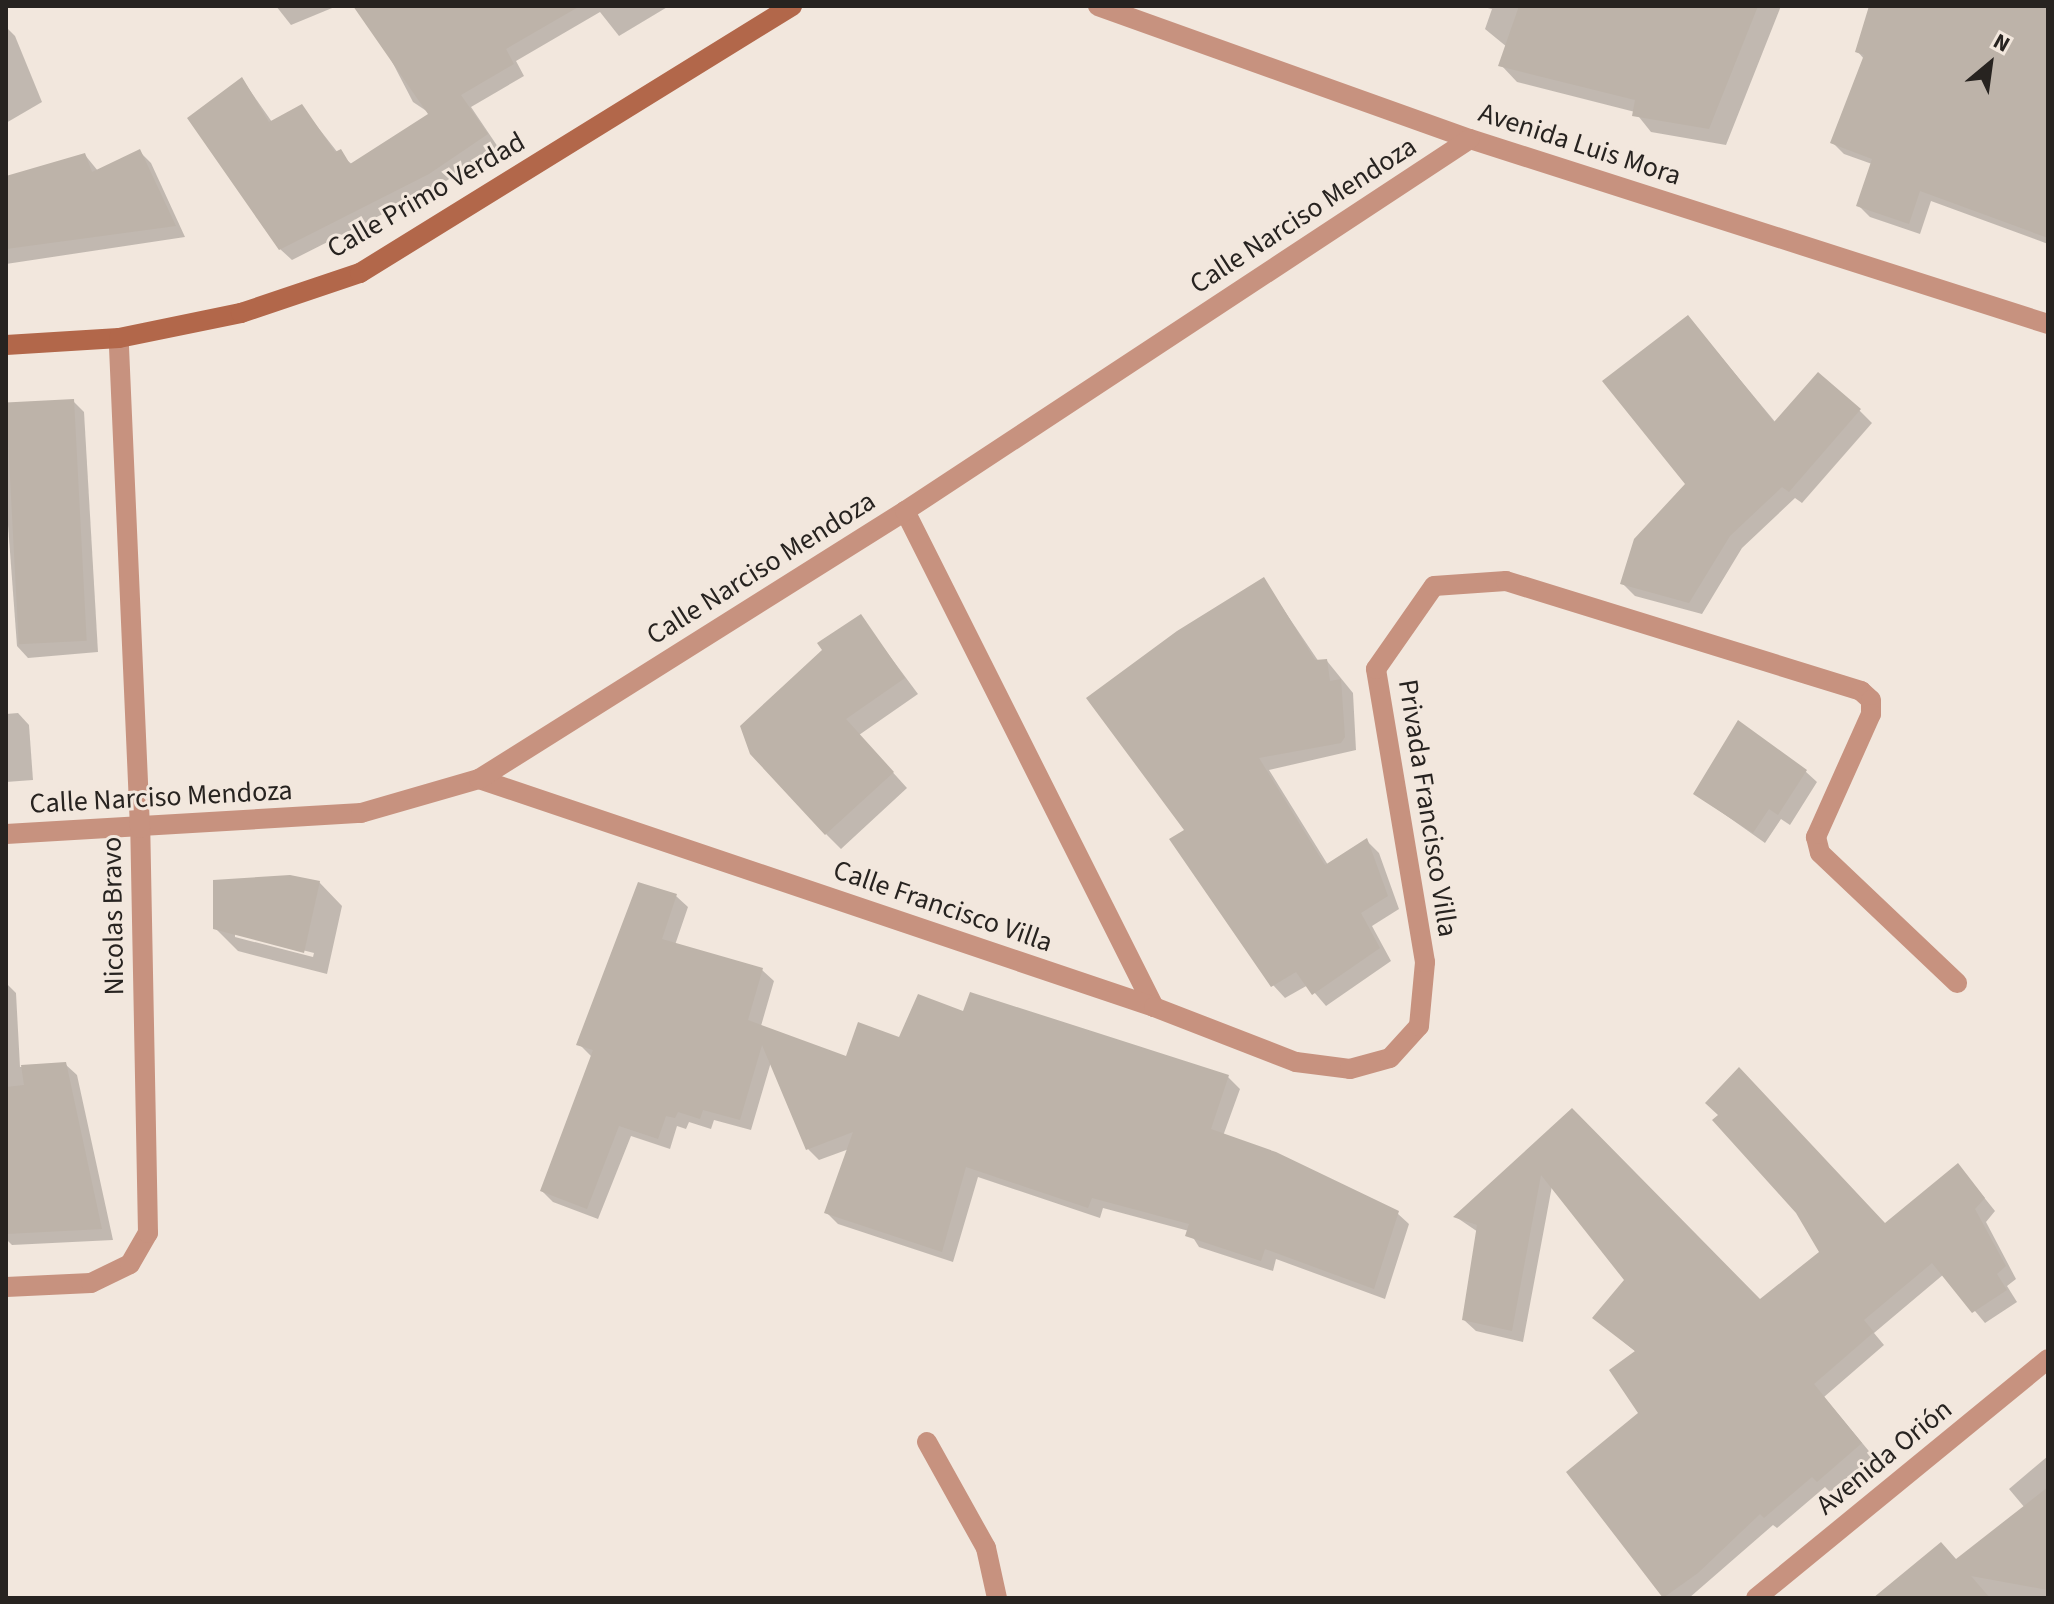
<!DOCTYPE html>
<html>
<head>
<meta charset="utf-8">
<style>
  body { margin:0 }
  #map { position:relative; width:2054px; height:1604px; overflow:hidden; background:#f2e7dd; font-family:"Source Sans 3",sans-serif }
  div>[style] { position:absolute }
  .shadow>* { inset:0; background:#0003 }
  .building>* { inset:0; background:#bdb3a9; transform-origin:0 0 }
  .street>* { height:20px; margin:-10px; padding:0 10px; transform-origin:10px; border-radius:10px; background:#c7927f }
  .secondary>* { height:20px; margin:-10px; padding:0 10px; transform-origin:10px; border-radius:10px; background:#b2674a }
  span { translate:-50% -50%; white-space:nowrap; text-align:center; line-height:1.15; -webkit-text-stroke:6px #f2e7dd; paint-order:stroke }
  .street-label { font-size:28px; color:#272320 }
  .frame { position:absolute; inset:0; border:8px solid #272320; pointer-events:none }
  .north { position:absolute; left:1950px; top:24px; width:80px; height:80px; -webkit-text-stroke:6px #f2e7dd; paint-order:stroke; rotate:29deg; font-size:22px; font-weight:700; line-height:32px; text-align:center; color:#272320 }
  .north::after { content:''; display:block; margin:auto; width:28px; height:36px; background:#272320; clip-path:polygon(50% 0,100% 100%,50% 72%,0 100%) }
</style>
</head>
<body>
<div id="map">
  <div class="shadow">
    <i style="clip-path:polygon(276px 6px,337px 6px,291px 25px)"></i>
    <i style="clip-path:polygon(461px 6px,669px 6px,619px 36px,600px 12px,516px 61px,524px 76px,471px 107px,498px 147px,440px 185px,292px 260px,280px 249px,242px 79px,272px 122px,302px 107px,338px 153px,353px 165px,431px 114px,413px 102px,386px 50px)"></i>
    <i style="clip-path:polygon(1479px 6px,1781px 6px,1726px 145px,1651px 132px,1635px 112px,1517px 82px,1501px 65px,1507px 47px,1485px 29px,1492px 9px)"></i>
    <i style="clip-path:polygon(1871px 6px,2048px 6px,2048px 244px,1931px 201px,1920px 234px,1870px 217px,1858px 205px,1872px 164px,1844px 154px,1832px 142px,1864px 59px,1858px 52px)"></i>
    <i style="clip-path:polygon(6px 27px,15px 36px,42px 102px,6px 123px)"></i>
    <i style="clip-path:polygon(139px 151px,151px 163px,185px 237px,6px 264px,6px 179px,85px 155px,98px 171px)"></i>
    <i style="clip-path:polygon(1688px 317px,1776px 423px,1859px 410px,1872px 423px,1802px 503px,1795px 498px,1742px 548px,1702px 614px,1635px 596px,1623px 584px,1687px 484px)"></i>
    <i style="clip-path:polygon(73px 401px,84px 412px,98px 652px,28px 658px,17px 646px,6px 498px,6px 405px)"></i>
    <i style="clip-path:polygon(1263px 579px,1319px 662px,1327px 661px,1353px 693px,1356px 750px,1269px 770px,1328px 865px,1367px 841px,1379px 853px,1399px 909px,1372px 926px,1391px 961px,1326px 1006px,1308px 985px,1285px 998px,1273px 985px,1187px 831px)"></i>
    <i style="clip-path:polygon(860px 616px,918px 694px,859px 735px,907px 788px,841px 849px,826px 834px)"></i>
    <i style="clip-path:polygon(18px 713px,29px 725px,33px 780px,6px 782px,6px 714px)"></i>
    <i style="clip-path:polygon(1805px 771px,1817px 782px,1790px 825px,1781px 819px,1765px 843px,1696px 794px)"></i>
    <i style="clip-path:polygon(evenodd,319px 882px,342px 906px,327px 974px,238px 951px,215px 928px,319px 882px,235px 933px,314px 953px,313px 957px,235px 937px,235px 933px)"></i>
    <i style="clip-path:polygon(639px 884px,676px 896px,688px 907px,675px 945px,762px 970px,774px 981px,761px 1026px,847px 1059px,964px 1014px,1228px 1077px,1240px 1089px,1223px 1136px,1397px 1213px,1409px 1224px,1385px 1299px,1276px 1259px,1273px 1271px,1199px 1247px,1189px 1231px,1103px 1208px,1100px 1218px,978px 1177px,953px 1262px,838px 1224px,827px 1213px,849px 1149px,819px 1160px,808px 1149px,771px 1062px,751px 1130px,714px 1120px,711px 1129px,689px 1122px,686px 1129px,677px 1126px,670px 1149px,631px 1136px,598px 1219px,553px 1202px,542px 1191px,592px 1057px,579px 1044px)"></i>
    <i style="clip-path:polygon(6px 983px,16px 993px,20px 1067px,65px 1064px,77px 1075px,113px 1240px,12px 1245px,6px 1239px)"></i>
    <i style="clip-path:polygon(1572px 1111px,1760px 1302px,1885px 1225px,1958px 1165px,1995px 1211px,1986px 1222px,2016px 1279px,2007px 1286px,2017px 1302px,1985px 1323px,1944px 1274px,1874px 1333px,1884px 1345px,1824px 1397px,1873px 1456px,1830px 1492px,1825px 1487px,1777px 1528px,1773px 1525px,1689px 1598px,1665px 1598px,1569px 1473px,1640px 1414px,1636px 1352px,1595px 1318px,1627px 1280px,1552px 1186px,1523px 1342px,1476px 1331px,1464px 1320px,1478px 1232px,1456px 1217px)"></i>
    <i style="clip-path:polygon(2048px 1456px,2048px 1598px,1875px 1598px,1957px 1561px,2025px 1508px,2009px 1489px)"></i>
  </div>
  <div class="building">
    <i style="clip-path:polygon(353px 6px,580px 6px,506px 49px,514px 64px,461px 95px,488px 134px,429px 174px,279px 250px,187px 118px,242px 77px,269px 122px,302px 104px,335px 152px,341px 149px,350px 164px,428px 114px)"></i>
    <i style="clip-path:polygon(1519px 6px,1758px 6px,1709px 129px,1632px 116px,1635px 100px,1498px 66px)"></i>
    <i style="clip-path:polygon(1869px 6px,2048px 6px,2048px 238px,1920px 191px,1909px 224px,1856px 206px,1872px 159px,1830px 143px,1864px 55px,1855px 52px)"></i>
    <i style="clip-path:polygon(140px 149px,176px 226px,6px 249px,6px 176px,85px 153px,92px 172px)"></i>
    <i style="clip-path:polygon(1688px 315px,1774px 422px,1818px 372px,1861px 409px,1789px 492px,1782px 487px,1730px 536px,1689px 603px,1620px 584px,1634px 539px,1685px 484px,1602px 381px)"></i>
    <i style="left:74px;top:399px;width:242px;height:68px;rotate:87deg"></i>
    <i style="clip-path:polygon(1264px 577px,1315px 660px,1327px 659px,1330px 681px,1341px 679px,1345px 737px,1341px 743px,1259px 758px,1325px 865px,1367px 838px,1388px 896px,1361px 913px,1380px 948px,1312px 995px,1296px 972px,1271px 987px,1169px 839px,1184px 830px,1086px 698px,1177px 631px)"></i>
    <i style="clip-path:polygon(861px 614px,905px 678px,846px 719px,894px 772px,825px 835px,750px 754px,740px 726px,822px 650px,817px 643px)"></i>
    <i style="clip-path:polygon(1738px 720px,1807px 770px,1778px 815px,1769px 809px,1753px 833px,1693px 794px)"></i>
    <i style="clip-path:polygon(290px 875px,320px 881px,304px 953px,213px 929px,213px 880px)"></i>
    <i style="clip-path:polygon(638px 882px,677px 894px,662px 939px,763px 968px,748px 1020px,846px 1056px,858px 1022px,899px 1037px,918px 994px,963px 1011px,970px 992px,1229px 1075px,1211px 1129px,1276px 1152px,1399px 1211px,1374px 1289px,1265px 1249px,1261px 1261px,1185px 1236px,1189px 1224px,1092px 1198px,1088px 1208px,966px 1167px,942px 1252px,824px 1213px,853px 1132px,806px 1150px,762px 1045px,740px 1120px,703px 1110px,700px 1119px,678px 1112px,675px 1118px,666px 1116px,658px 1139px,619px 1126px,587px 1209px,540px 1191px,593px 1050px,576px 1045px)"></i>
    <i style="clip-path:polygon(66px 1062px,102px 1229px,6px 1234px,6px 1087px,24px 1085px,21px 1065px)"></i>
    <i style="clip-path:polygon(1739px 1067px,1885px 1223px,1958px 1163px,1985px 1198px,1975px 1209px,2006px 1266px,1997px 1274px,2007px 1290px,1972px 1313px,1932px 1263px,1864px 1320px,1874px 1332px,1814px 1384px,1862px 1443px,1817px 1482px,1812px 1477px,1764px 1518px,1760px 1514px,1698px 1573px,1663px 1598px,1566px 1472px,1638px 1413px,1609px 1370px,1635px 1351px,1592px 1318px,1624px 1280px,1541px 1175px,1512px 1331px,1462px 1320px,1477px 1225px,1453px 1217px,1572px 1108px,1760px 1299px,1819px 1252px,1796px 1213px,1712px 1120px,1718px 1115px,1705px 1103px)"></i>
    <i style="clip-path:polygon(2048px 1487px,2048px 1590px,1971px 1576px,1990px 1598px,1873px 1598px,1941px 1542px,1956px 1559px)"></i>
  </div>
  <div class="street">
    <i style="left:1098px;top:6px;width:395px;rotate:19.7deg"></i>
    <i style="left:1470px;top:139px;width:607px;rotate:17.75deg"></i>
    <i style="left:905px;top:511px;width:555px;rotate:63.34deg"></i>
    <i style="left:479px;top:779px;width:712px;rotate:18.66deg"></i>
    <i style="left:1154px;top:1007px;width:152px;rotate:21.2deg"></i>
    <i style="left:1296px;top:1062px;width:54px;rotate:7.4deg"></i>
    <i style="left:1350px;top:1069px;width:41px;rotate:-15.4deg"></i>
    <i style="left:1390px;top:1058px;width:43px;rotate:-47.8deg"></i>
    <i style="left:1419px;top:1026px;width:64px;rotate:-84.6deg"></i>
    <i style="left:1425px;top:962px;width:297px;rotate:-99.5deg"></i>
    <i style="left:1376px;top:669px;width:101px;rotate:-55.1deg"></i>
    <i style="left:1434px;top:586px;width:72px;rotate:-4deg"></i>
    <i style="left:1506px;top:581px;width:372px;rotate:17.2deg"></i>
    <i style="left:1861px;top:691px;width:13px;rotate:42deg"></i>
    <i style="left:1871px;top:700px;width:14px;rotate:90deg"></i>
    <i style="left:1871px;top:714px;width:135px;rotate:114.1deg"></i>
    <i style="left:1816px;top:837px;width:16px;rotate:76deg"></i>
    <i style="left:1820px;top:853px;width:189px;rotate:43.5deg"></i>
    <i style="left:6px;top:834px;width:356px;rotate:-3.4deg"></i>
    <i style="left:361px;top:813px;width:123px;rotate:-16.1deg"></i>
    <i style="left:479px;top:779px;width:503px;rotate:-32.17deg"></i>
    <i style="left:905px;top:511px;width:676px;rotate:-33.36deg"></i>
    <i style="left:6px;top:1287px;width:85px;rotate:-2.7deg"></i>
    <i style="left:91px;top:1283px;width:43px;rotate:-26deg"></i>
    <i style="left:130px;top:1264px;width:36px;rotate:-60deg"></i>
    <i style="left:148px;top:1233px;width:405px;rotate:-91.1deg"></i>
    <i style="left:140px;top:828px;width:490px;rotate:-92.5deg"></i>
    <i style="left:927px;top:1442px;width:121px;rotate:60.9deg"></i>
    <i style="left:986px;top:1548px;width:51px;rotate:77.6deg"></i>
    <i style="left:1756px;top:1598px;width:377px;rotate:-39.3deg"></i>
  </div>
  <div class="secondary">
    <i style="left:6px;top:345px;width:113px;rotate:-3.5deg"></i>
    <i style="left:119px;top:338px;width:125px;rotate:-11.6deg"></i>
    <i style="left:241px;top:313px;width:126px;rotate:-18.6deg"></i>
    <i style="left:360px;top:273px;width:508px;rotate:-31.72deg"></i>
  </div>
  <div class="street-label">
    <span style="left:1580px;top:144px;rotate:18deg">Avenida Luis Mora</span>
    <span style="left:426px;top:195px;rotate:-30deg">Calle Primo Verdad</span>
    <span style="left:1303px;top:215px;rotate:-33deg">Calle Narciso Mendoza</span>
    <span style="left:761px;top:568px;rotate:-32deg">Calle Narciso Mendoza</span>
    <span style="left:161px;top:797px;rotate:-3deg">Calle Narciso Mendoza</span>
    <span style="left:1428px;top:808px;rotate:81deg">Privada Francisco Villa</span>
    <span style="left:943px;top:906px;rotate:19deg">Calle Francisco Villa</span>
    <span style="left:113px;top:916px;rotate:-91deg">Nicolas Bravo</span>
    <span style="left:1884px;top:1457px;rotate:-39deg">Avenida Orión</span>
  </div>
  <div class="frame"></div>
  <div class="north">N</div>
</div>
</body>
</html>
